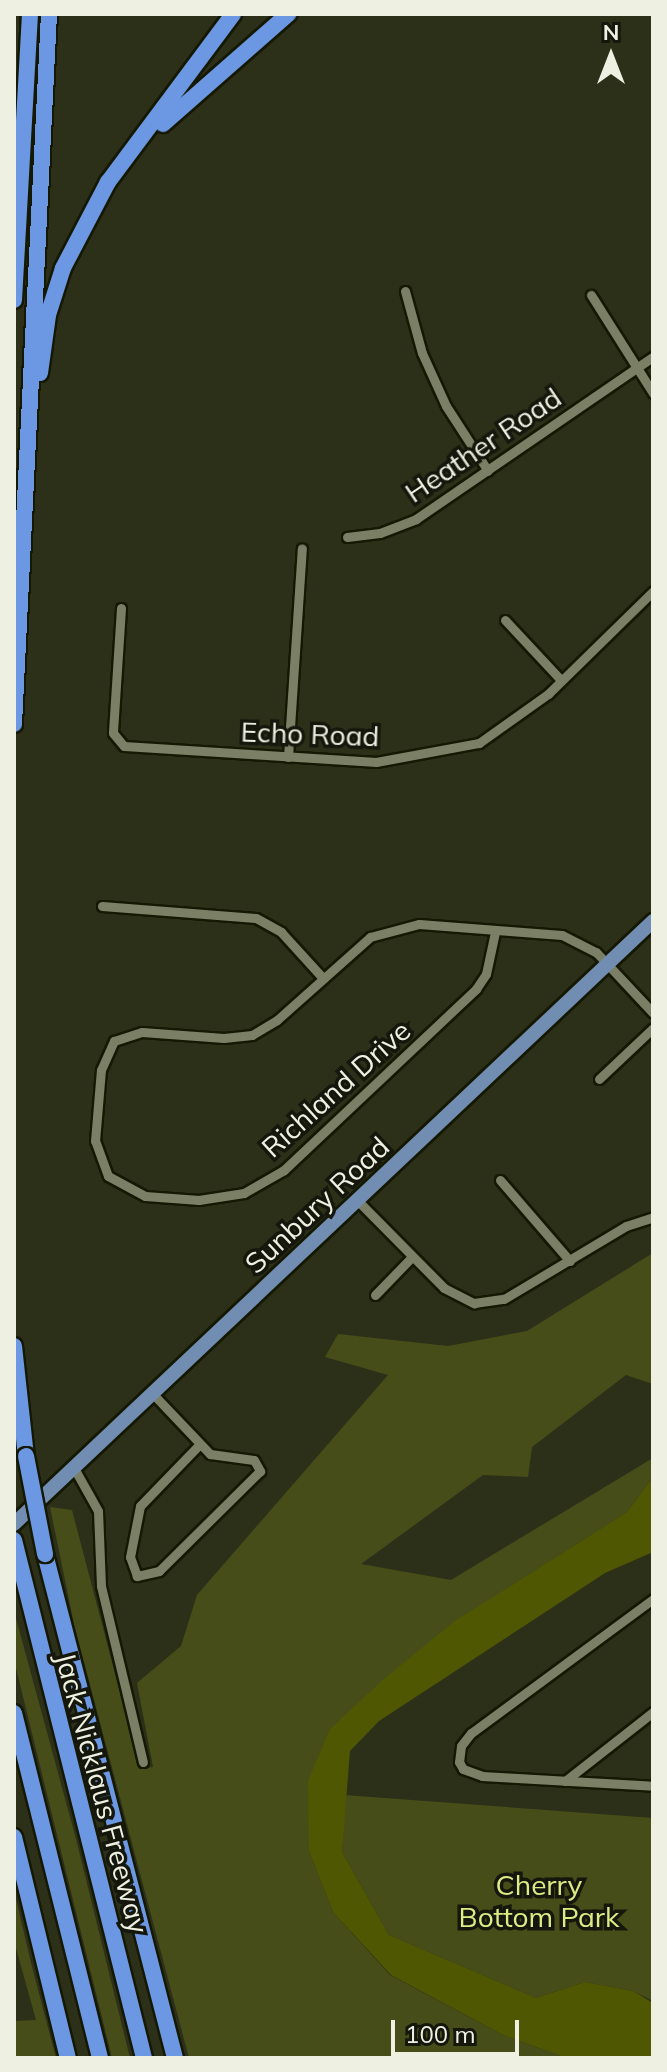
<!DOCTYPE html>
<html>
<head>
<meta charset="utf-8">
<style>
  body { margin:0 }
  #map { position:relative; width:667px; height:2072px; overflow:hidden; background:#2d3019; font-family:Mulish,sans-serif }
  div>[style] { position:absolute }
  .green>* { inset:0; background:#474d19 }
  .water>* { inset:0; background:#505702 }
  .roads { filter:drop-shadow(2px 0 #151803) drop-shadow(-2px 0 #151803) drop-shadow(0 2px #151803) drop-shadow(0 -2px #151803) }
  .street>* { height:9px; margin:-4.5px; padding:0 4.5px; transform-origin:4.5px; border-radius:4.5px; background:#7a7f65 }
  .primary>* { height:14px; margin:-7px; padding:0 7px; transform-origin:7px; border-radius:7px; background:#718db1 }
  .highway>* { height:16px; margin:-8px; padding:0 8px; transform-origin:8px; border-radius:8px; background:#6b97e3 }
  .bridges { filter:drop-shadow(2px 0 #151803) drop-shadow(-2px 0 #151803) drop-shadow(0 2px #151803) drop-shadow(0 -2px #151803) }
  .highway-bridge>* { height:16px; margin:-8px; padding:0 8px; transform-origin:8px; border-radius:8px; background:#6b97e3 }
  span { translate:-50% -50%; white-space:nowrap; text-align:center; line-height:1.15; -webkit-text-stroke:7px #15170d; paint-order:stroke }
  .street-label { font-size:28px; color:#eef1e2 }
  .park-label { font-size:28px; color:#ddeb84 }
  .frame { position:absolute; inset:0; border:16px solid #eef1e2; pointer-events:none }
  .north { position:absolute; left:571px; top:16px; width:80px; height:80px; -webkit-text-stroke:6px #15170d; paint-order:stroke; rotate:0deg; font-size:22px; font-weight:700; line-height:32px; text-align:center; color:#eef1e2 }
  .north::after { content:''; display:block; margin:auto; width:28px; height:36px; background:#eef1e2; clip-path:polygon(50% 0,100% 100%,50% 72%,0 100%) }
  .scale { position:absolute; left:391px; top:2020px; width:128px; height:36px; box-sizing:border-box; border:4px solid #eef1e2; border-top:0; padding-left:10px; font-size:24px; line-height:28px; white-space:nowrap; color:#eef1e2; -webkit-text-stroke:6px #15170d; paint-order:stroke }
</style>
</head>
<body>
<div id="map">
  <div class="green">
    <i style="clip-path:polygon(653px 1253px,653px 1384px,626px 1375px,532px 1447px,528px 1477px,483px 1475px,361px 1564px,451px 1580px,653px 1458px,653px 1477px,627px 1512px,467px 1614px,330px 1729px,309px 1851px,333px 1912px,390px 1975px,505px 2036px,567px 2058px,189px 2058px,74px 1624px,50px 1507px,72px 1510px,140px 1769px,153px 1767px,137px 1683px,181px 1646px,197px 1595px,388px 1375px,325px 1357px,338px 1334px,448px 1346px,527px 1331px)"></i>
    <i style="clip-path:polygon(14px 1611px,76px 1839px,130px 2058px,112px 2058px,14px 1660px)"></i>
    <i style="clip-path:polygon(344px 1795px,653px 1818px,653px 2001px,633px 1991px,585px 1982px,536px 1998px,389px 1935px,342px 1852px)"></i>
    <i style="clip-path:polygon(14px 1890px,31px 1963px,56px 2058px,14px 2058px,14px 2021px,36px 2020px,14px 1941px)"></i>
  </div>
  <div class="water">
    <i style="clip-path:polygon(653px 1477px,653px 1552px,605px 1573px,379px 1721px,350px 1751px,342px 1852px,389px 1935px,536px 1998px,585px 1982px,633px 1991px,653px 2003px,653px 2058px,567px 2058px,505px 2036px,391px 1975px,333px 1912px,309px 1851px,308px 1781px,330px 1729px,385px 1678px,455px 1621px,627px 1512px)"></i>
  </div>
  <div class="roads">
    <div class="street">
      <i style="left:405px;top:291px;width:64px;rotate:74.7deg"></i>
      <i style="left:422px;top:353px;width:58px;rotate:65.6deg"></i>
      <i style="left:446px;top:406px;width:77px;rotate:57.1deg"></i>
      <i style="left:591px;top:295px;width:116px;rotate:57.7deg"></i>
      <i style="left:347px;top:537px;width:33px;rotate:-7deg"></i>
      <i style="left:380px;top:533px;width:39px;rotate:-21deg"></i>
      <i style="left:416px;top:519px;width:287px;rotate:-34.4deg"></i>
      <i style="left:121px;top:608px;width:125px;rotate:93.7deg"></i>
      <i style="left:113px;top:733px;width:17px;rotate:50deg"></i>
      <i style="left:124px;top:746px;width:253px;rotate:3.6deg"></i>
      <i style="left:376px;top:762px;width:105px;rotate:-10.5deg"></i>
      <i style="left:479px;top:743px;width:85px;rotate:-35.4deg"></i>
      <i style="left:548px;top:694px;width:147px;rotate:-44.4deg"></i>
      <i style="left:505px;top:620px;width:82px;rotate:47deg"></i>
      <i style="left:288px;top:757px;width:209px;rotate:-86.2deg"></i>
      <i style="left:102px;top:906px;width:154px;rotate:4.5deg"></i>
      <i style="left:256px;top:918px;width:29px;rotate:29deg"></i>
      <i style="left:281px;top:932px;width:61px;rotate:47.7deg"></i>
      <i style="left:495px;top:932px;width:43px;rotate:102.1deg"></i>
      <i style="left:486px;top:974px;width:18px;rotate:124deg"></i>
      <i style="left:476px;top:989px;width:264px;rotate:136.7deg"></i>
      <i style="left:284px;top:1170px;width:46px;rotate:150.1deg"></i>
      <i style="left:244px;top:1193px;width:46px;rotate:171.2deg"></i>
      <i style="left:199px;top:1200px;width:54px;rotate:-175.8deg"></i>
      <i style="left:145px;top:1196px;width:42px;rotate:-151.6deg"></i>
      <i style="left:108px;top:1176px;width:37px;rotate:-110deg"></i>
      <i style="left:95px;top:1141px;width:71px;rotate:-85.2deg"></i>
      <i style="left:101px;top:1070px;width:32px;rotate:-66deg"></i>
      <i style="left:114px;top:1041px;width:29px;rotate:-18deg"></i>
      <i style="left:142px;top:1032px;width:82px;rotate:4.2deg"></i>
      <i style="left:224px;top:1038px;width:28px;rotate:-6deg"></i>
      <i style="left:252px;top:1035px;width:29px;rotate:-31deg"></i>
      <i style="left:277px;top:1020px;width:125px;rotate:-41.7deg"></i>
      <i style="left:370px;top:937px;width:51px;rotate:-14.9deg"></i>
      <i style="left:419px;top:924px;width:143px;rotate:4.4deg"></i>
      <i style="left:562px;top:935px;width:38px;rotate:27deg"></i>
      <i style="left:596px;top:952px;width:83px;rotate:46.9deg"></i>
      <i style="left:599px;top:1079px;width:74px;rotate:-43.4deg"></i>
      <i style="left:500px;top:1180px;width:107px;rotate:49.2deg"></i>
      <i style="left:358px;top:1201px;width:122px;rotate:45.3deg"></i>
      <i style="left:444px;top:1288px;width:34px;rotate:27deg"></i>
      <i style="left:474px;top:1303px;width:30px;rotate:-8deg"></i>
      <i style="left:504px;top:1299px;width:142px;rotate:-30.9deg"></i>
      <i style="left:626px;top:1226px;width:28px;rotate:-18deg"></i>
      <i style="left:375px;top:1295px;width:52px;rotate:-45.8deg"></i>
      <i style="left:153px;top:1394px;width:83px;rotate:46.5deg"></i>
      <i style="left:210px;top:1454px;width:44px;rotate:7.8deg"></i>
      <i style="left:254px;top:1460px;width:13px;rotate:61deg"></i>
      <i style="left:260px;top:1471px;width:142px;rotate:135.3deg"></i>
      <i style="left:159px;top:1571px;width:23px;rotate:167deg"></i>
      <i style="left:137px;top:1576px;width:20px;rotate:-110deg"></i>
      <i style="left:130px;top:1557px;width:52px;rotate:-78.9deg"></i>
      <i style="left:140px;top:1506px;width:85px;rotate:-46deg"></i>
      <i style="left:74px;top:1468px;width:49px;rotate:60.8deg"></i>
      <i style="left:98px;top:1511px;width:75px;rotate:87.7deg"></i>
      <i style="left:101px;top:1586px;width:181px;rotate:76.6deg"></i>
      <i style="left:653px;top:1599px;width:226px;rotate:143.6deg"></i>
      <i style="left:471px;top:1733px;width:16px;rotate:128deg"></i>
      <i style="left:461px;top:1746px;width:16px;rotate:97deg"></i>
      <i style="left:459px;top:1762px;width:8px;rotate:60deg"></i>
      <i style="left:463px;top:1769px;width:20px;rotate:20deg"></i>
      <i style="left:482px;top:1776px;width:171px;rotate:3.3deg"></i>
      <i style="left:565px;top:1781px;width:112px;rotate:-38.1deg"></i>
    </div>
    <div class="primary">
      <i style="left:14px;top:1524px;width:879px;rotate:-43.34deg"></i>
    </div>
    <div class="highway">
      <i style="left:163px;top:124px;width:167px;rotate:-41.3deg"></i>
      <i style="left:14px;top:300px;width:286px;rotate:-86.8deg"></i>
      <i style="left:40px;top:373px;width:59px;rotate:-82.1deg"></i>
      <i style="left:48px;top:315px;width:49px;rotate:-72.3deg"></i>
      <i style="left:63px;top:268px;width:97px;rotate:-62.4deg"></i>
      <i style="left:108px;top:182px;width:209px;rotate:-53.3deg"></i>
      <i style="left:14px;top:724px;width:711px;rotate:-87.18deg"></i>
      <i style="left:14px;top:1346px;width:111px;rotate:83.8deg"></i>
      <i style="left:14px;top:1540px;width:534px;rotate:75.91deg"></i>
      <i style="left:45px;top:1554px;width:520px;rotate:75.54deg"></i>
      <i style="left:14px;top:1713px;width:356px;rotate:76deg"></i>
      <i style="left:14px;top:1837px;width:228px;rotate:76.3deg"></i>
    </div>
  </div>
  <div class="bridges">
    <div class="highway-bridge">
      <i style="left:26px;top:1456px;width:100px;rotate:79deg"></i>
    </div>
  </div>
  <div class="street-label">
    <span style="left:483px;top:445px;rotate:-34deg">Heather Road</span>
    <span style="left:310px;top:734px;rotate:2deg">Echo Road</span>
    <span style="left:336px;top:1089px;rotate:-42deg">Richland Drive</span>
    <span style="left:317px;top:1205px;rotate:-43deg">Sunbury Road</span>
    <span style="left:102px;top:1793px;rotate:75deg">Jack Nicklaus Freeway</span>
  </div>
  <div class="park-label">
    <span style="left:539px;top:1901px">Cherry<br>Bottom Park</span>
  </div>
  <div class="frame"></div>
  <div class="north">N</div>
  <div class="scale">100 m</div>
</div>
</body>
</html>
